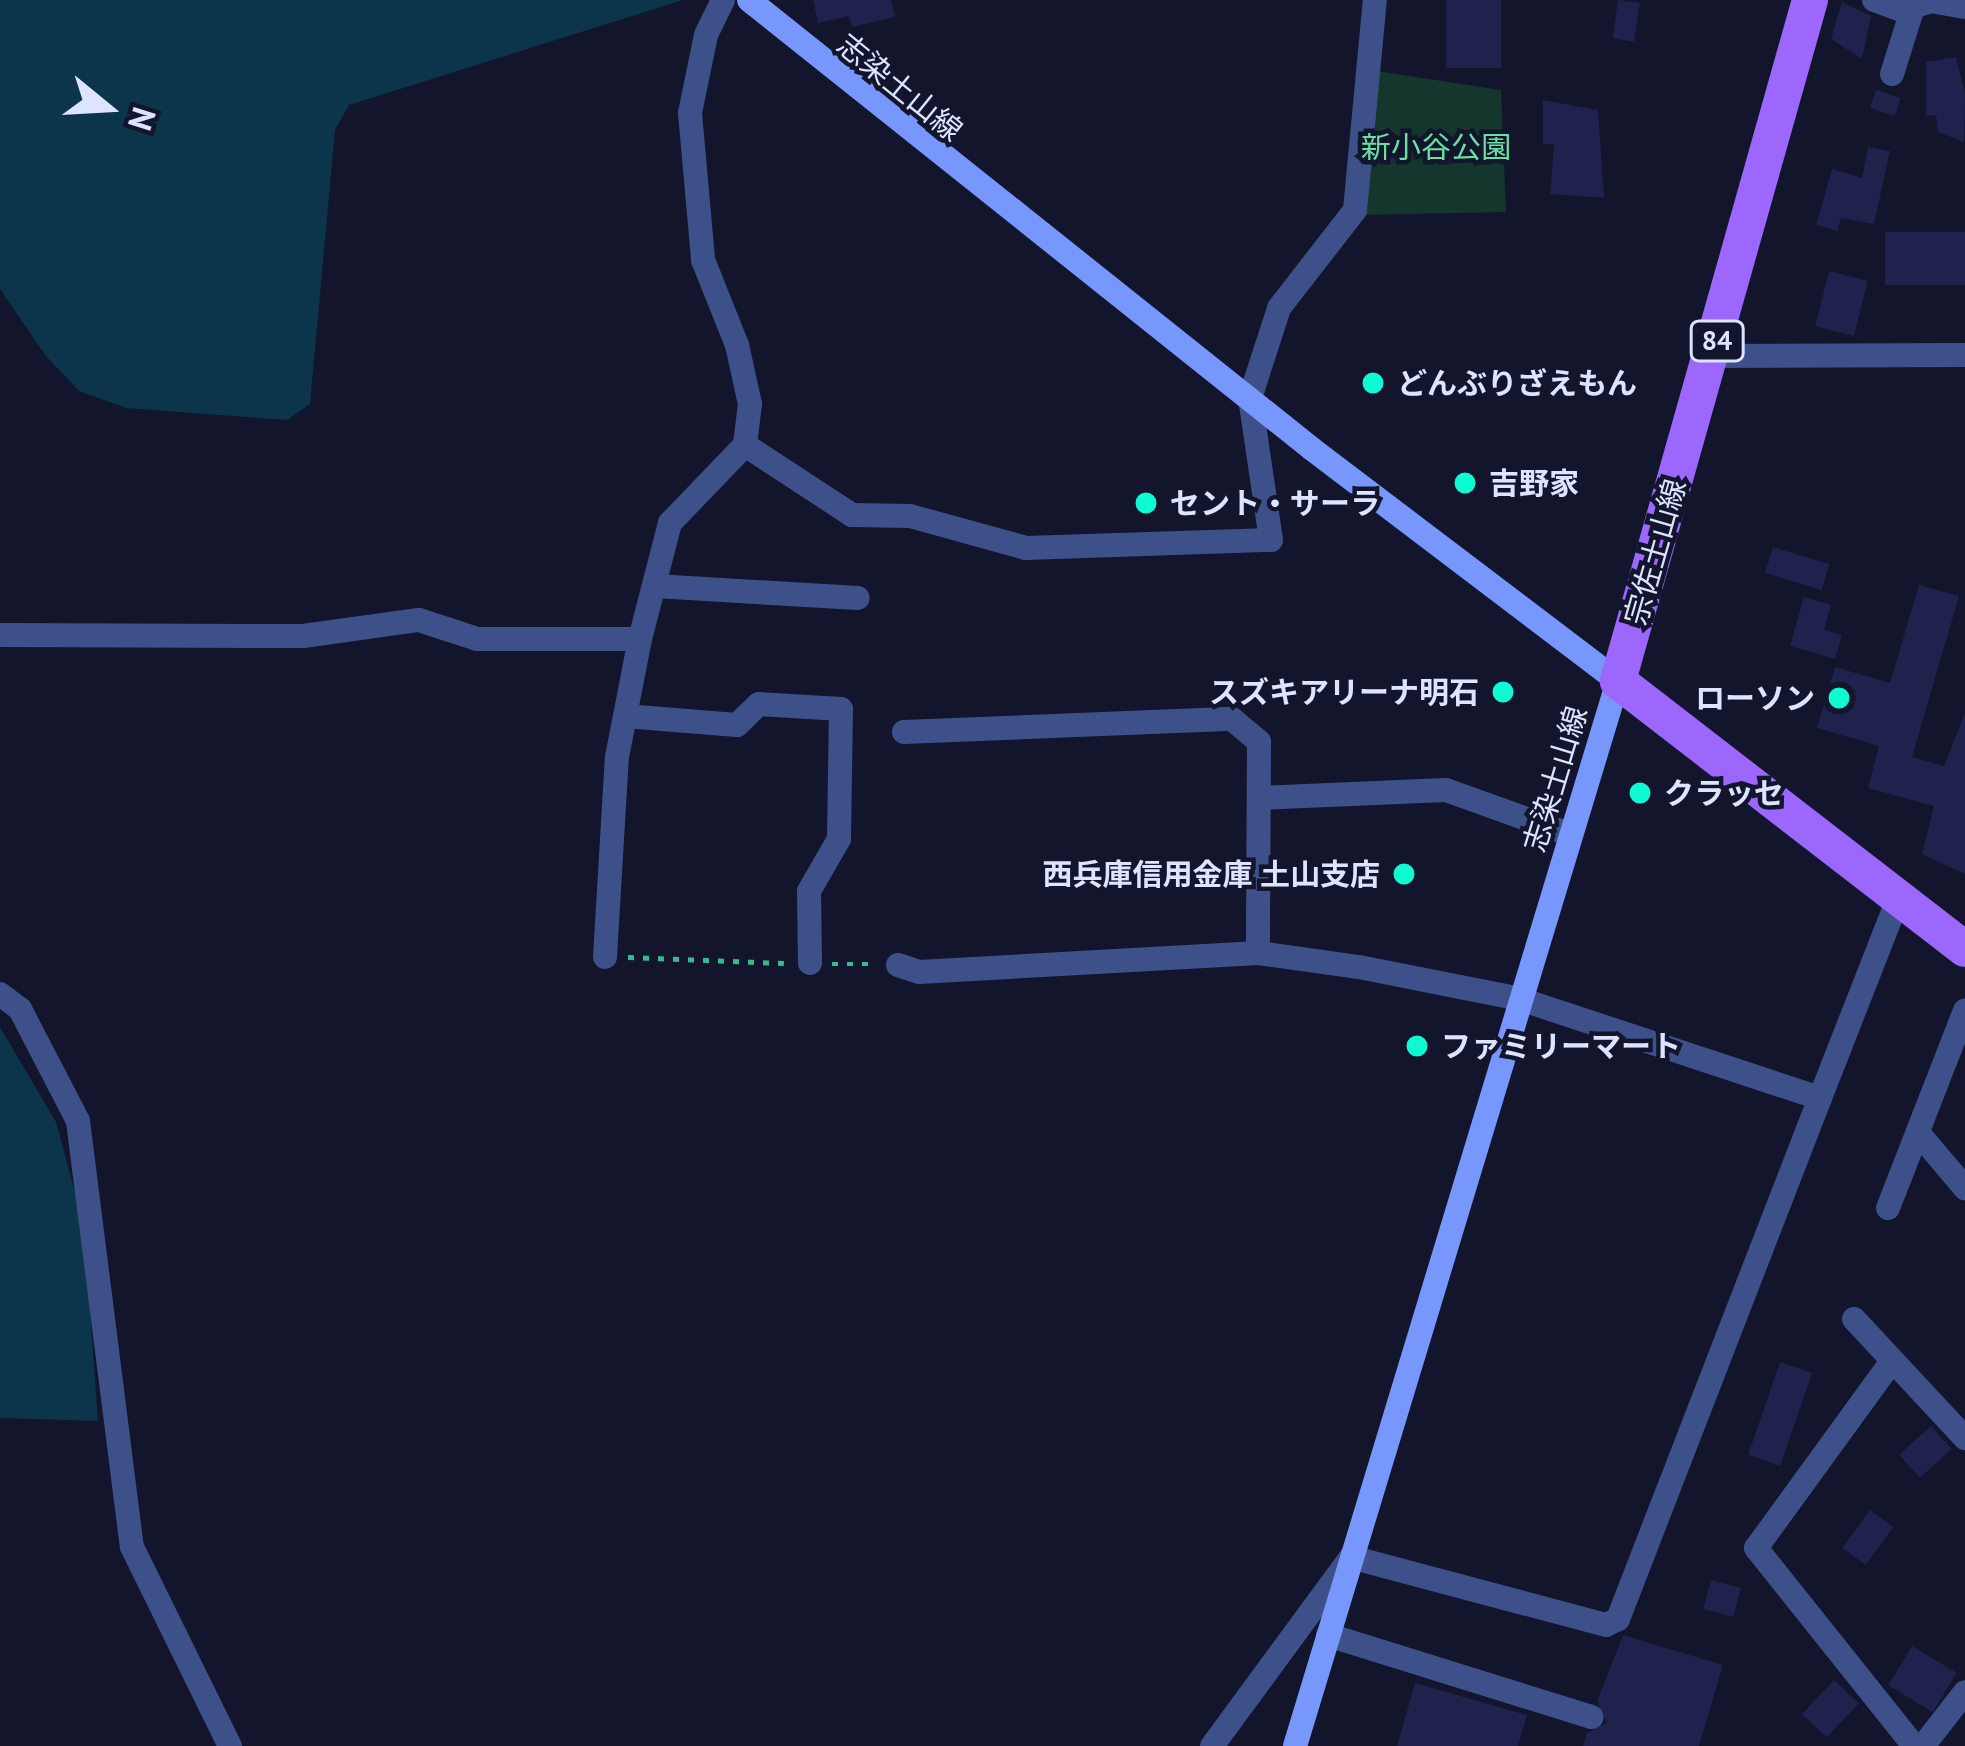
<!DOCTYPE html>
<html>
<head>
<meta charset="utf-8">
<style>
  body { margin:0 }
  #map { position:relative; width:1965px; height:1746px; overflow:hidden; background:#12152c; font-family:"PT Sans","Noto Sans JP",sans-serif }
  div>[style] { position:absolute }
  .green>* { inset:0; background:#15362c }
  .water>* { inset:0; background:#0c344a }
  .building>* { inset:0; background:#1e224c; transform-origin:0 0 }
  .path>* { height:4.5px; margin-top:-2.25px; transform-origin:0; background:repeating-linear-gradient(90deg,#34bc8f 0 6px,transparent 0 15px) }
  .street>* { height:24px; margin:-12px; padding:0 12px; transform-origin:12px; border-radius:12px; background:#3e508a }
  .secondary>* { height:24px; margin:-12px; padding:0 12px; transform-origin:12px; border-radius:12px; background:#7797fc }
  .primary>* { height:36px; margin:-18px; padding:0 18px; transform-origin:18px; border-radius:18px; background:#9c67fc }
  .dots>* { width:33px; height:33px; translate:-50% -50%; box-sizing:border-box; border:6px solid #12152c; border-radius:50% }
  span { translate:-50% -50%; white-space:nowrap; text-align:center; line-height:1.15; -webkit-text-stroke:9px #12152c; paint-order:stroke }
  .shield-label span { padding:3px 9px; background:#12152c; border:3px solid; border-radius:9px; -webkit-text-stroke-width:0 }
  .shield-label { font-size:27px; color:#dee3fe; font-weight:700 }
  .street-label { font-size:30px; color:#dee3fe }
  .park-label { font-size:30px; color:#69dfa2 }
  .poi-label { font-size:30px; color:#dee3fe; font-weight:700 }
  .left { translate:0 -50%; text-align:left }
  .right { translate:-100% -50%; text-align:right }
  .north { position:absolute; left:48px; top:48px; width:120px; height:120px; -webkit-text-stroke:9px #12152c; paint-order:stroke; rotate:108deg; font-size:33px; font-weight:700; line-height:48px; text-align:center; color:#dee3fe }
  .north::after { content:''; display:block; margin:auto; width:42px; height:54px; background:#dee3fe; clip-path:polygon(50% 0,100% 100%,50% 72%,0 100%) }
</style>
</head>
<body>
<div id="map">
  <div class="green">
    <i style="clip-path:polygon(1377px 71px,1501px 90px,1506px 212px,1360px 215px)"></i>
  </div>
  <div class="water">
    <i style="clip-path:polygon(0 0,683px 0,349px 105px,335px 130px,310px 404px,287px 420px,126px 408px,79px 391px,45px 355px,0 289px)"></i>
    <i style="clip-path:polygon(0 1027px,56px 1122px,84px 1225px,98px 1421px,0 1418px)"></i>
  </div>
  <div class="building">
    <i style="clip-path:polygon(813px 0,891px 0,895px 17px,852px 27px,849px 16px,818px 23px)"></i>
    <i style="left:1446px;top:0;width:55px;height:68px"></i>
    <i style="left:1618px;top:0;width:22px;height:39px;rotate:8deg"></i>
    <i style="clip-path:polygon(1842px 2px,1871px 16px,1862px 59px,1831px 39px)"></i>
    <i style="clip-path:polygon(1956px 57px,1965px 94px,1964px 142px,1938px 132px,1936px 115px,1926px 116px,1926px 62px)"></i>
    <i style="left:1876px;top:90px;width:26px;height:19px;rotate:18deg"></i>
    <i style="clip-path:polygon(1543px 100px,1598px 110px,1604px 198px,1550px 194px,1554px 144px,1543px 144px)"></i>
    <i style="clip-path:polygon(1868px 147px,1890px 151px,1874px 224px,1841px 218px,1837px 231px,1816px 225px,1832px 169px,1862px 178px)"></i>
    <i style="left:1965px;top:232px;width:53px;height:80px;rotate:90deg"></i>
    <i style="left:1829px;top:271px;width:40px;height:57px;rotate:14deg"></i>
    <i style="left:1773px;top:547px;width:59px;height:27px;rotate:17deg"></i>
    <i style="clip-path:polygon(1919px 585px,1959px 596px,1912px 757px,1944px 766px,1965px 713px,1965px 874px,1922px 854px,1934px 806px,1868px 788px,1879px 746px,1817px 728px,1835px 667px,1890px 683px)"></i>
    <i style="clip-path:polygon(1804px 597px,1831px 605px,1824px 630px,1842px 635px,1835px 659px,1790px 646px)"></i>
    <i style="left:1780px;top:1362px;width:34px;height:98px;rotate:19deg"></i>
    <i style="left:1931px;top:1426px;width:31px;height:43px;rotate:48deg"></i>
    <i style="left:1870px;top:1510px;width:29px;height:47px;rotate:36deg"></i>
    <i style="left:1711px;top:1580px;width:31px;height:30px;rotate:15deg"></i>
    <i style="clip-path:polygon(1623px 1635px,1723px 1665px,1699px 1746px,1583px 1746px,1587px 1733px,1607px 1723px,1597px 1701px)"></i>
    <i style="left:1912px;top:1646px;width:52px;height:46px;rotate:31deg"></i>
    <i style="left:1834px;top:1680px;width:34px;height:47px;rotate:43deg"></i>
    <i style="clip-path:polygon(1415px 1683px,1527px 1715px,1518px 1746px,1397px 1746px)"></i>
  </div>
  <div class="path">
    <i style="left:628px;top:957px;width:156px;rotate:2.2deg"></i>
    <i style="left:832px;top:964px;width:42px"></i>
  </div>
  <div class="street">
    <i style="left:723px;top:0;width:39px;rotate:116deg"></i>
    <i style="left:706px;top:35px;width:80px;rotate:101.6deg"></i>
    <i style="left:690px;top:113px;width:148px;rotate:84.9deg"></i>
    <i style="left:703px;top:260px;width:92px;rotate:68.2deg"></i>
    <i style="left:737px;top:345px;width:60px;rotate:77.6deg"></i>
    <i style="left:750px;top:404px;width:41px;rotate:97deg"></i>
    <i style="left:745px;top:445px;width:128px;rotate:33.2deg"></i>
    <i style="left:852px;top:515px;width:58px;rotate:1deg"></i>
    <i style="left:910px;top:516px;width:120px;rotate:15.4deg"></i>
    <i style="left:1026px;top:548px;width:245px;rotate:-1.9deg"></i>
    <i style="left:1271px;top:540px;width:144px;rotate:-98.4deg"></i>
    <i style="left:1250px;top:398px;width:95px;rotate:-72.1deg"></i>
    <i style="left:1279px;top:308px;width:124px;rotate:-52.2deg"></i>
    <i style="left:1355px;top:210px;width:211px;rotate:-84.6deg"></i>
    <i style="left:1874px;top:0;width:30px;rotate:20deg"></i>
    <i style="left:1902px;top:10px;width:30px;rotate:-17deg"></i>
    <i style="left:1931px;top:1px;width:35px;rotate:10deg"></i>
    <i style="left:1892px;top:74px;width:70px;rotate:-72.6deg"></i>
    <i style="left:1712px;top:356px;width:253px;rotate:-0.2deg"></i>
    <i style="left:655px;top:586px;width:203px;rotate:3.4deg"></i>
    <i style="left:0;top:635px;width:303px;rotate:0.2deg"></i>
    <i style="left:303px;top:636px;width:117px;rotate:-7.9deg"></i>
    <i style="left:419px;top:620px;width:61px;rotate:18.1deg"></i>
    <i style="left:477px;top:639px;width:163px"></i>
    <i style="left:640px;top:639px;width:120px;rotate:-75.5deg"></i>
    <i style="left:670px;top:523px;width:108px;rotate:-46.1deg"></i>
    <i style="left:625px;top:716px;width:112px;rotate:4.6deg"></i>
    <i style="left:737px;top:725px;width:30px;rotate:-44deg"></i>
    <i style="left:759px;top:704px;width:82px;rotate:3.5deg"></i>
    <i style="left:841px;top:709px;width:130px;rotate:90.9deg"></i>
    <i style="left:839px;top:839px;width:60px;rotate:120deg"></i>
    <i style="left:809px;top:891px;width:72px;rotate:89.2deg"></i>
    <i style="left:904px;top:732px;width:328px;rotate:-2.3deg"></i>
    <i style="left:1232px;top:719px;width:35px;rotate:40deg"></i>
    <i style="left:1259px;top:742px;width:211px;rotate:90.3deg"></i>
    <i style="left:1261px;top:798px;width:185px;rotate:-2.5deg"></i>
    <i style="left:1446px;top:790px;width:131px;rotate:19.7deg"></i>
    <i style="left:605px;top:957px;width:200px;rotate:-86.6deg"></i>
    <i style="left:617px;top:757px;width:120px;rotate:-79deg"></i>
    <i style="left:898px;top:965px;width:22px;rotate:18deg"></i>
    <i style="left:919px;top:972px;width:340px;rotate:-3.2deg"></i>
    <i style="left:1258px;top:953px;width:102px;rotate:7.9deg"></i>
    <i style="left:1359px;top:967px;width:164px;rotate:11.2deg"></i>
    <i style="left:1520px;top:999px;width:316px;rotate:18.3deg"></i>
    <i style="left:1820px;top:1098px;width:559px;rotate:111.19deg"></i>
    <i style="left:1618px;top:1619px;width:13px;rotate:153deg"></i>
    <i style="left:1606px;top:1625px;width:264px;rotate:-165.1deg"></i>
    <i style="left:1351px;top:1557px;width:235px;rotate:126.3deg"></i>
    <i style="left:0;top:994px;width:25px;rotate:37deg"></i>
    <i style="left:20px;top:1009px;width:126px;rotate:62.6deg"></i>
    <i style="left:78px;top:1121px;width:429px;rotate:82.8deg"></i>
    <i style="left:132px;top:1547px;width:222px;rotate:63.8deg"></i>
    <i style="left:1820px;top:1098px;width:214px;rotate:-68.6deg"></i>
    <i style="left:1920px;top:1135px;width:70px;rotate:49.7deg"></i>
    <i style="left:1888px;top:1208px;width:212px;rotate:-68.7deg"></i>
    <i style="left:1854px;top:1319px;width:163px;rotate:47deg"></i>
    <i style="left:1892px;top:1361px;width:231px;rotate:126deg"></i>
    <i style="left:1756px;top:1548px;width:253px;rotate:51.4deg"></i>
    <i style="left:1328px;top:1635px;width:276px;rotate:17.3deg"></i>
    <i style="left:1923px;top:1746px;width:68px;rotate:-52.1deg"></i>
  </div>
  <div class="secondary">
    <i style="left:749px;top:0;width:720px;rotate:38.57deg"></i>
    <i style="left:1312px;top:449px;width:384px;rotate:37.2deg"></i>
    <i style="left:1618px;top:681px;width:1113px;rotate:106.87deg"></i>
  </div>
  <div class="primary">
    <i style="left:1810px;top:0;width:708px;rotate:105.75deg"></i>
    <i style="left:1618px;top:681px;width:438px;rotate:37.7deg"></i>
  </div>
  <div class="dots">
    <i style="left:1373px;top:383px;background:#0efad2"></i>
    <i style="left:1465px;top:483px;background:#0efad2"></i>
    <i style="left:1146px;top:503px;background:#0efad2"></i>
    <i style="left:1503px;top:692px;background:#0efad2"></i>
    <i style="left:1839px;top:698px;background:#0efad2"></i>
    <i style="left:1640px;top:793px;background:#0efad2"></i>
    <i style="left:1404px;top:874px;background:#0efad2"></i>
    <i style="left:1417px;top:1046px;background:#0efad2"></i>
  </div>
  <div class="shield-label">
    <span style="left:1717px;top:341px">84</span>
  </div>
  <div class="street-label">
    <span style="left:900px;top:87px;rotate:39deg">志染土山線</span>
    <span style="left:1655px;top:552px;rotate:-74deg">宗佐土山線</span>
    <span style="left:1555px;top:779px;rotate:-73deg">志染土山線</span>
  </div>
  <div class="park-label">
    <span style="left:1436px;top:147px">新小谷公園</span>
  </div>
  <div class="poi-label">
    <span class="left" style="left:1397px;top:383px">どんぶりざえもん</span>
    <span class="left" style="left:1489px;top:483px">吉野家</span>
    <span class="left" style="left:1170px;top:503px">セント・サーラ</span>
    <span class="right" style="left:1479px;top:692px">スズキアリーナ明石</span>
    <span class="right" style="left:1815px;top:698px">ローソン</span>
    <span class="left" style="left:1664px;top:793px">クラッセ</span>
    <span class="right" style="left:1380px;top:874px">西兵庫信用金庫 土山支店</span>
    <span class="left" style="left:1441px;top:1046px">ファミリーマート</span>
  </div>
  <div class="north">N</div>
</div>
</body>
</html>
